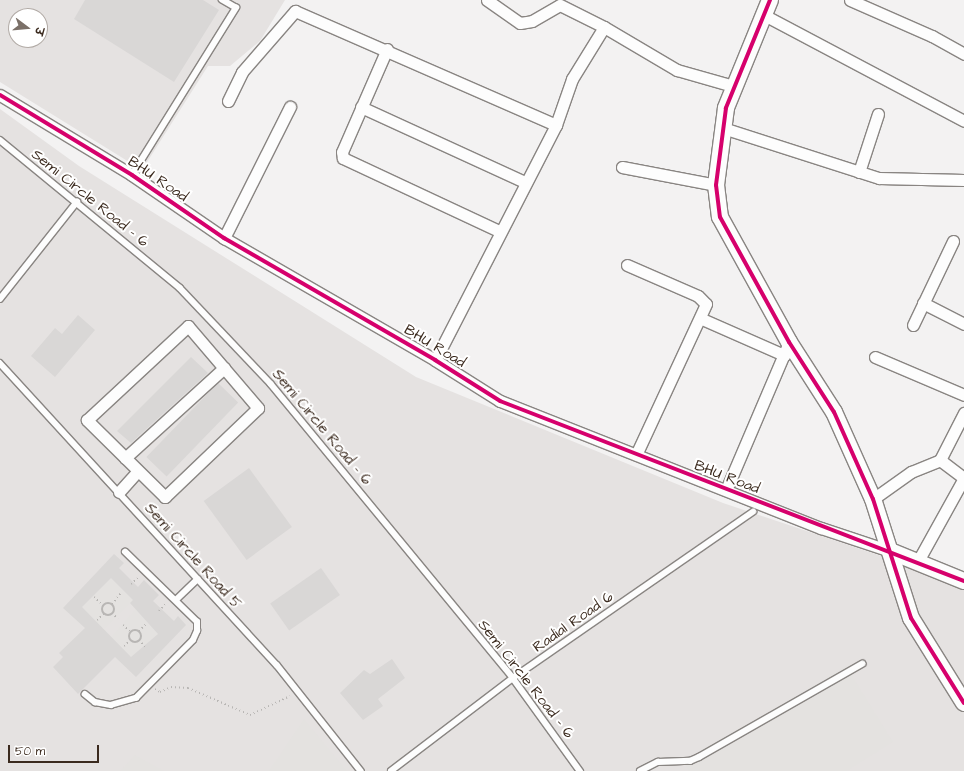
<!DOCTYPE html>
<html>
<head>
<meta charset="utf-8">
<style>
  body { margin:0 }
  #map { position:relative; width:964px; height:771px; overflow:hidden; background:#f3f2f2; font-family:"Architects Daughter","Playpen Sans Deva",sans-serif }
  div>[style] { position:absolute }
  .built>* { inset:0; background:#e5e2e1 }
  .green>* { inset:0; background:#e4e2e0; transform-origin:0 0 }
  .building>* { inset:0; background:#d9d7d6; transform-origin:0 0 }
  .path>* { height:2px; margin-top:-1px; transform-origin:0; background:repeating-linear-gradient(90deg,#b8b6b4 0 1px,transparent 0 4px) }
  .path>.ring { margin:-1px; padding:0; box-sizing:content-box; background:none; border:2px solid #b8b6b4; border-radius:50% }
  .roads { filter:drop-shadow(1px 0 #898582) drop-shadow(-1px 0 #898582) drop-shadow(0 1px #898582) drop-shadow(0 -1px #898582) }
  .lane>* { height:5.5px; margin:-2.75px; padding:0 2.75px; transform-origin:2.75px; border-radius:2.75px; background:#fdfdfd }
  .street>* { height:11px; margin:-5.5px; padding:0 5.5px; transform-origin:5.5px; border-radius:5.5px; background:#fdfdfd }
  .secondary>* { height:16px; margin:-8px; padding:0 8px; transform-origin:8px; border-radius:8px; background:#fdfdfd }
  .cycleway>* { height:4px; margin:-2px; padding:0 2px; transform-origin:2px; border-radius:2px; background:#d6006c }
  span { translate:-50% -50%; white-space:nowrap; text-align:center; line-height:1.15; -webkit-text-stroke:4px #fff; paint-order:stroke }
  .street-label { font-size:15px; color:#3b2a1e }
  .north { position:absolute; left:8px; top:8px; width:40px; height:40px; box-sizing:border-box; background:#fff; border:1px solid #b1aaa5; border-radius:50%; rotate:106deg; font-size:11px; font-weight:700; line-height:16px; text-align:center; color:#3b2a1e }
  .north::after { content:''; display:block; margin:auto; width:14px; height:18px; background:#7b7068; clip-path:polygon(50% 0,100% 100%,50% 72%,0 100%) }
  .scale { position:absolute; left:8px; top:745px; width:91px; height:18px; box-sizing:border-box; border:2px solid #3b2a1e; border-top:0; padding-left:5px; font-size:12px; line-height:14px; white-space:nowrap; color:#3b2a1e; -webkit-text-stroke:3px #fff; paint-order:stroke }
</style>
</head>
<body>
<div id="map">
  <div class="built">
    <i style="clip-path:polygon(evenodd,0 0,285px 0,260px 41px,230px 66px,208px 66px,142px 170px,0 82px,0 0,16px 16px,40px 16px,40px 40px,16px 40px,16px 16px)"></i>
    <i style="clip-path:polygon(0 109px,79px 166px,416px 377px,723px 503px,914px 567px,964px 590px,964px 771px,0 771px)"></i>
  </div>
  <div class="green">
    <i style="left:111px;top:578px;width:31px;height:41px;rotate:45deg"></i>
    <i style="clip-path:polygon(136px 609px,158px 634px,131px 657px,111px 637px)"></i>
    <i style="clip-path:polygon(846px 666px,893px 742px,847px 771px,689px 771px,686px 765px)"></i>
    <i style="clip-path:polygon(304px 719px,347px 771px,269px 771px)"></i>
    <i style="clip-path:polygon(135px 755px,164px 771px,120px 771px)"></i>
  </div>
  <div class="building">
    <i style="clip-path:polygon(85px 0,203px 0,219px 10px,174px 82px,74px 19px)"></i>
    <i style="clip-path:polygon(78px 315px,95px 330px,55px 377px,31px 356px,55px 328px,62px 334px)"></i>
    <i style="clip-path:polygon(191px 357px,208px 373px,131px 443px,117px 431px)"></i>
    <i style="left:218px;top:383px;width:28px;height:103px;rotate:44deg"></i>
    <i style="left:249px;top:468px;width:73px;height:56px;rotate:54deg"></i>
    <i style="clip-path:polygon(evenodd,114px 554px,124px 563px,119px 568px,138px 587px,144px 580px,159px 595px,153px 601px,174px 621px,178px 616px,186px 625px,136px 677px,115px 657px,78px 694px,53px 667px,63px 657px,59px 653px,85px 628px,63px 608px,114px 554px,111px 578px,133px 600px,130px 603px,158px 634px,131px 657px,82px 607px,111px 578px)"></i>
    <i style="left:321px;top:568px;width:33px;height:62px;rotate:55deg"></i>
    <i style="clip-path:polygon(392px 659px,405px 678px,378px 699px,383px 706px,363px 720px,340px 693px,364px 670px,370px 674px)"></i>
  </div>
  <div class="path">
    <i style="left:131px;top:584px;width:11px;rotate:-41deg"></i>
    <i style="left:94px;top:597px;width:12px;rotate:42deg"></i>
    <i class="ring" style="left:102px;top:603px;width:10px;height:10px"></i>
    <i style="left:112px;top:604px;width:14px;rotate:-51deg"></i>
    <i style="left:159px;top:611px;width:11px;rotate:-49deg"></i>
    <i style="left:112px;top:613px;width:8px;rotate:45deg"></i>
    <i style="left:97px;top:620px;width:9px;rotate:-41deg"></i>
    <i style="left:123px;top:625px;width:11px;rotate:41deg"></i>
    <i class="ring" style="left:129px;top:630px;width:10px;height:10px"></i>
    <i style="left:139px;top:631px;width:11px;rotate:-45deg"></i>
    <i style="left:139px;top:640px;width:11px;rotate:49deg"></i>
    <i style="left:124px;top:646px;width:9px;rotate:-41deg"></i>
    <i style="left:155px;top:689px;width:6px;rotate:31deg"></i>
    <i style="left:160px;top:692px;width:12px;rotate:-24deg"></i>
    <i style="left:171px;top:687px;width:17px;rotate:3deg"></i>
    <i style="left:188px;top:688px;width:68px;rotate:23.5deg"></i>
    <i style="left:250px;top:715px;width:44px;rotate:-25.4deg"></i>
  </div>
  <div class="roads">
    <div class="lane">
      <i style="left:0;top:140px;width:233px;rotate:39.4deg"></i>
      <i style="left:180px;top:288px;width:132px;rotate:46.5deg"></i>
      <i style="left:271px;top:384px;width:381px;rotate:50.5deg"></i>
      <i style="left:513px;top:678px;width:115px;rotate:54.2deg"></i>
      <i style="left:132px;top:175px;width:197px;rotate:-58.1deg"></i>
      <i style="left:236px;top:8px;width:16px;rotate:-150deg"></i>
      <i style="left:0;top:299px;width:124px;rotate:-51.6deg"></i>
      <i style="left:0;top:363px;width:410px;rotate:47.5deg"></i>
      <i style="left:277px;top:665px;width:135px;rotate:51.6deg"></i>
      <i style="left:176px;top:600px;width:30px;rotate:-44deg"></i>
      <i style="left:85px;top:694px;width:13px;rotate:39deg"></i>
      <i style="left:95px;top:702px;width:16px;rotate:11deg"></i>
      <i style="left:111px;top:705px;width:26px;rotate:-16deg"></i>
      <i style="left:136px;top:698px;width:81px;rotate:-45.5deg"></i>
      <i style="left:193px;top:640px;width:10px;rotate:-66deg"></i>
      <i style="left:197px;top:631px;width:9px;rotate:-90deg"></i>
      <i style="left:197px;top:622px;width:100px;rotate:-135.8deg"></i>
      <i style="left:391px;top:771px;width:153px;rotate:-37.3deg"></i>
      <i style="left:513px;top:678px;width:292px;rotate:-34.7deg"></i>
      <i style="left:640px;top:771px;width:20px;rotate:-27deg"></i>
      <i style="left:658px;top:762px;width:32px;rotate:-2deg"></i>
      <i style="left:690px;top:761px;width:10px;rotate:-24deg"></i>
      <i style="left:699px;top:757px;width:188px;rotate:-29.7deg"></i>
    </div>
    <div class="street">
      <i style="left:487px;top:0;width:40px;rotate:34.9deg"></i>
      <i style="left:520px;top:23px;width:12px;rotate:-9deg"></i>
      <i style="left:532px;top:21px;width:32px;rotate:-30deg"></i>
      <i style="left:560px;top:5px;width:49px;rotate:26.6deg"></i>
      <i style="left:850px;top:0;width:90px;rotate:23.7deg"></i>
      <i style="left:932px;top:36px;width:37px;rotate:29deg"></i>
      <i style="left:764px;top:15px;width:226px;rotate:27.9deg"></i>
      <i style="left:387px;top:49px;width:112px;rotate:113.6deg"></i>
      <i style="left:342px;top:152px;width:6px;rotate:81deg"></i>
      <i style="left:343px;top:158px;width:172px;rotate:25.1deg"></i>
      <i style="left:0;top:95px;width:154px;rotate:31.2deg"></i>
      <i style="left:132px;top:175px;width:112px;rotate:34.4deg"></i>
      <i style="left:224px;top:238px;width:244px;rotate:30deg"></i>
      <i style="left:435px;top:360px;width:77px;rotate:32.2deg"></i>
      <i style="left:500px;top:401px;width:345px;rotate:21.6deg"></i>
      <i style="left:821px;top:528px;width:73px;rotate:18.4deg"></i>
      <i style="left:228px;top:101px;width:32px;rotate:-64deg"></i>
      <i style="left:242px;top:72px;width:81px;rotate:-49deg"></i>
      <i style="left:295px;top:11px;width:285px;rotate:23.6deg"></i>
      <i style="left:556px;top:125px;width:264px;rotate:117.2deg"></i>
      <i style="left:361px;top:107px;width:180px;rotate:24.6deg"></i>
      <i style="left:556px;top:125px;width:49px;rotate:-70.8deg"></i>
      <i style="left:572px;top:79px;width:61px;rotate:-58.4deg"></i>
      <i style="left:604px;top:27px;width:85px;rotate:30.5deg"></i>
      <i style="left:677px;top:70px;width:58px;rotate:15.9deg"></i>
      <i style="left:723px;top:128px;width:164px;rotate:17.8deg"></i>
      <i style="left:879px;top:178px;width:85px;rotate:1.3deg"></i>
      <i style="left:622px;top:167px;width:96px;rotate:10.8deg"></i>
      <i style="left:859px;top:172px;width:61px;rotate:-71.9deg"></i>
      <i style="left:224px;top:238px;width:147px;rotate:-63.3deg"></i>
      <i style="left:627px;top:265px;width:77px;rotate:23.6deg"></i>
      <i style="left:698px;top:296px;width:11px;rotate:45deg"></i>
      <i style="left:706px;top:304px;width:166px;rotate:114.9deg"></i>
      <i style="left:923px;top:303px;width:46px;rotate:27.1deg"></i>
      <i style="left:702px;top:319px;width:90px;rotate:23.7deg"></i>
      <i style="left:913px;top:325px;width:93px;rotate:-64.5deg"></i>
      <i style="left:188px;top:326px;width:108px;rotate:49.5deg"></i>
      <i style="left:258px;top:408px;width:129px;rotate:136.3deg"></i>
      <i style="left:165px;top:497px;width:110px;rotate:-135.4deg"></i>
      <i style="left:87px;top:420px;width:138px;rotate:-42.9deg"></i>
      <i style="left:875px;top:357px;width:97px;rotate:23.1deg"></i>
      <i style="left:125px;top:458px;width:134px;rotate:-42.3deg"></i>
      <i style="left:940px;top:460px;width:30px;rotate:37deg"></i>
      <i style="left:726px;top:490px;width:161px;rotate:-66.9deg"></i>
      <i style="left:119px;top:492px;width:28px;rotate:-48deg"></i>
      <i style="left:873px;top:499px;width:47px;rotate:-35.4deg"></i>
      <i style="left:911px;top:472px;width:31px;rotate:-22deg"></i>
      <i style="left:940px;top:460px;width:53px;rotate:-62.9deg"></i>
      <i style="left:918px;top:561px;width:95px;rotate:-61deg"></i>
    </div>
    <div class="secondary">
      <i style="left:770px;top:0;width:117px;rotate:112.2deg"></i>
      <i style="left:726px;top:108px;width:78px;rotate:97.4deg"></i>
      <i style="left:716px;top:185px;width:32px;rotate:83deg"></i>
      <i style="left:720px;top:217px;width:143px;rotate:61.1deg"></i>
      <i style="left:789px;top:342px;width:83px;rotate:57.3deg"></i>
      <i style="left:834px;top:412px;width:95px;rotate:65.9deg"></i>
      <i style="left:873px;top:499px;width:125px;rotate:72.3deg"></i>
      <i style="left:911px;top:618px;width:100px;rotate:58.1deg"></i>
      <i style="left:890px;top:551px;width:80px;rotate:22.1deg"></i>
    </div>
  </div>
  <div class="cycleway">
    <i style="left:770px;top:0;width:117px;rotate:112.2deg"></i>
    <i style="left:726px;top:108px;width:78px;rotate:97.4deg"></i>
    <i style="left:716px;top:185px;width:32px;rotate:83deg"></i>
    <i style="left:720px;top:217px;width:143px;rotate:61.1deg"></i>
    <i style="left:789px;top:342px;width:83px;rotate:57.3deg"></i>
    <i style="left:834px;top:412px;width:95px;rotate:65.9deg"></i>
    <i style="left:873px;top:499px;width:125px;rotate:72.3deg"></i>
    <i style="left:911px;top:618px;width:100px;rotate:58.1deg"></i>
    <i style="left:0;top:95px;width:154px;rotate:31.2deg"></i>
    <i style="left:132px;top:175px;width:112px;rotate:34.4deg"></i>
    <i style="left:224px;top:238px;width:244px;rotate:30deg"></i>
    <i style="left:435px;top:360px;width:77px;rotate:32.2deg"></i>
    <i style="left:500px;top:401px;width:498px;rotate:21.2deg"></i>
  </div>
  <div class="street-label">
    <span style="left:158px;top:179px;rotate:34deg">BHU Road</span>
    <span style="left:90px;top:198px;rotate:39deg">Semi Circle Road - 6</span>
    <span style="left:435px;top:346px;rotate:31deg">BHU Road</span>
    <span style="left:322px;top:427px;rotate:50deg">Semi Circle Road - 6</span>
    <span style="left:727px;top:477px;rotate:21deg">BHU Road</span>
    <span style="left:193px;top:556px;rotate:48deg">Semi Circle Road 5</span>
    <span style="left:573px;top:622px;rotate:-35deg">Radial Road 6</span>
    <span style="left:526px;top:679px;rotate:52deg">Semi Circle Road - 6</span>
  </div>
  <div class="north">उ</div>
  <div class="scale">50 m</div>
</div>
</body>
</html>
